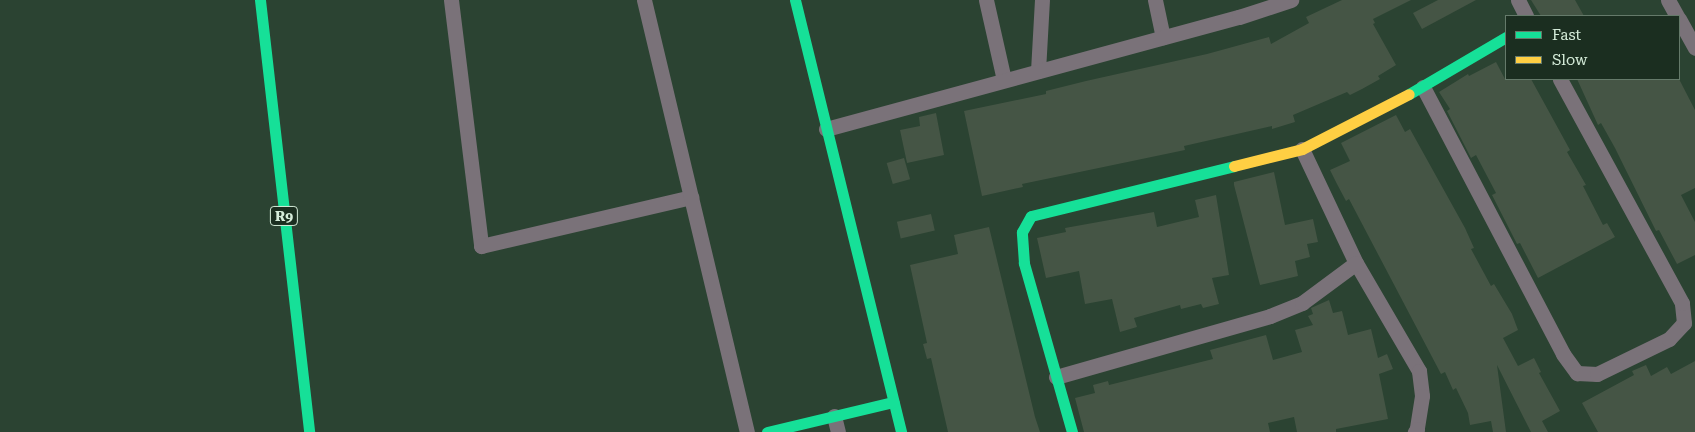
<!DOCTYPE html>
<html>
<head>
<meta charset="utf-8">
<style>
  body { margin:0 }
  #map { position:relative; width:1695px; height:432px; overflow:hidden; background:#2b4332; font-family:"Roboto Serif",serif }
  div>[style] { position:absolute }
  .building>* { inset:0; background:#455545; transform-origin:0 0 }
  .street>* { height:15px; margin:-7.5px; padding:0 7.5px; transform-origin:7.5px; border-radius:7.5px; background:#7a7279 }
  .fast>* { height:11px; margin:-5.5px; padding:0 5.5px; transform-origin:5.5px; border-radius:5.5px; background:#16e098 }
  .slow>* { height:11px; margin:-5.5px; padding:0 5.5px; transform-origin:5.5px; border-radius:5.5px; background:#ffcf43 }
  span { translate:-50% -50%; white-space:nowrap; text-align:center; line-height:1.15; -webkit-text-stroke:4px #1b2e20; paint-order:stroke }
  .shield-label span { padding:1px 4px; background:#1b2e20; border:1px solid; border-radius:4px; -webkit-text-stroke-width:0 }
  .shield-label { font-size:14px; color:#d5ecd9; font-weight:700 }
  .legend { position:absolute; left:1505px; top:15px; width:175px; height:65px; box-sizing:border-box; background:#1b2e20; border:1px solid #657a6a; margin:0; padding:6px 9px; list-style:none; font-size:15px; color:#d5ecd9 }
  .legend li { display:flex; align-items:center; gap:10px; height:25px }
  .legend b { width:25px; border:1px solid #657a6a }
</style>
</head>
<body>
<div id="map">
  <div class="building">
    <i style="clip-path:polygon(1342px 0,1411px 0,1373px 19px,1375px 23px,1373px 24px,1396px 65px,1378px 76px,1380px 79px,1362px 89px,1350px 95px,1347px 92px,1293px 115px,1295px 122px,1272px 129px,1272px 126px,1184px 146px,1185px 150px,1022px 184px,1023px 187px,982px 196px,964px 111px,1046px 94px,1046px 91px,1086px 81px,1207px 54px,1269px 37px,1271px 44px,1309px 23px,1306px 17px)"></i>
    <i style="clip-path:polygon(1438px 0,1476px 0,1422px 29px,1413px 13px)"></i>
    <i style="clip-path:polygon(1531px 0,1575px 0,1584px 16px,1541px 16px)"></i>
    <i style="clip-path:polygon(1496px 62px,1505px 79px,1531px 79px,1570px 150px,1567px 152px,1586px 185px,1583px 186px,1603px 225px,1607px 223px,1615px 237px,1538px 278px,1520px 243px,1517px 244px,1492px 195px,1496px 193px,1476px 155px,1471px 158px,1447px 111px,1450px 109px,1439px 92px,1468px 74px,1469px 76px)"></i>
    <i style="clip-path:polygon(1577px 79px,1679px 79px,1695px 110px,1695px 188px,1681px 195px,1695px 222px,1695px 255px,1677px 264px,1659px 230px,1656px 231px,1615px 148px,1601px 123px,1598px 125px)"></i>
    <i style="clip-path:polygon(936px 113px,944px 155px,907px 163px,900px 130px,920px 126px,919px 117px)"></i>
    <i style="clip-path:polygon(1396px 115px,1405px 132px,1410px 129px,1465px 228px,1474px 248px,1471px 249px,1491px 286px,1494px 284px,1512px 314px,1518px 330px,1503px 338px,1518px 366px,1534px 358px,1541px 372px,1539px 373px,1560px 411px,1542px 421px,1548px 432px,1531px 432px,1497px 365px,1506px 432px,1493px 432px,1491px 421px,1470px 425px,1468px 413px,1456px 388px,1453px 390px,1445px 372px,1441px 374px,1349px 199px,1346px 201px,1337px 184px,1330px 170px,1350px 161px,1341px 143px)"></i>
    <i style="left:904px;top:158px;width:22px;height:18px;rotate:74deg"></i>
    <i style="clip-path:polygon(1274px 172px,1285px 225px,1313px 219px,1318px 242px,1307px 244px,1310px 257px,1295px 261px,1298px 276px,1260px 285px,1234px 185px,1234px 182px)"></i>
    <i style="clip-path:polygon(1216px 195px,1229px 275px,1212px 278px,1219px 304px,1203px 308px,1201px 304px,1181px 309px,1180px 305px,1134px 318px,1137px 327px,1120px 332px,1112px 299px,1085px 304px,1079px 271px,1046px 278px,1037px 238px,1066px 232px,1065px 228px,1154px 212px,1157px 227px,1199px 217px,1195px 200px)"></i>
    <i style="left:931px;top:214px;width:17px;height:35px;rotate:77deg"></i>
    <i style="clip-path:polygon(989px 227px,1035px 417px,1040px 432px,948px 432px,931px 358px,927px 359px,923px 344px,927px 343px,910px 265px,958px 254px,954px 235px)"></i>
    <i style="clip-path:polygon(1329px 300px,1333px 313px,1342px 311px,1348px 335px,1371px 329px,1378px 358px,1387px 354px,1393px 369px,1379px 374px,1388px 419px,1336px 429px,1336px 432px,1297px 432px,1294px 417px,1268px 423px,1270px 432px,1084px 432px,1075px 398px,1095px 393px,1093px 385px,1108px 381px,1109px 385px,1213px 359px,1210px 350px,1266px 335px,1273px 360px,1302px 352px,1295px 330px,1313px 325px,1308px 316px,1313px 314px,1311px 308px)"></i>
    <i style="clip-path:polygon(1695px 361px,1695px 432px,1598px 432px,1582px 403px,1634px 375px,1632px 371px,1646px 365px,1651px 376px,1667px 367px,1671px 374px)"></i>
  </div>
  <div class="street">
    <i style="left:451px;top:0;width:248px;rotate:83deg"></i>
    <i style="left:481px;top:246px;width:216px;rotate:-13.1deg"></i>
    <i style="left:644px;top:0;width:444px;rotate:76.6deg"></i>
    <i style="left:986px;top:0;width:82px;rotate:77.3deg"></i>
    <i style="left:1155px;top:0;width:38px;rotate:78deg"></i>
    <i style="left:1518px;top:0;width:18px;rotate:63deg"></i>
    <i style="left:1668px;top:0;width:18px;rotate:61deg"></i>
    <i style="left:1679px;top:19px;width:33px;rotate:61deg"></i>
    <i style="left:1038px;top:71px;width:71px;rotate:-86.8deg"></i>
    <i style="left:1423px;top:87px;width:301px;rotate:62.3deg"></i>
    <i style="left:1563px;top:354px;width:24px;rotate:54deg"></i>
    <i style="left:1577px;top:373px;width:20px;rotate:3deg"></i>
    <i style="left:1597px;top:374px;width:80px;rotate:-25.9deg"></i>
    <i style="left:1669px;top:339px;width:22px;rotate:-47deg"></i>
    <i style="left:1684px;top:323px;width:20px;rotate:-96deg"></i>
    <i style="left:1682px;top:303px;width:255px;rotate:-118.6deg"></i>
    <i style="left:826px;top:129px;width:428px;rotate:-15.2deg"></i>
    <i style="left:1239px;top:17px;width:55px;rotate:-18.1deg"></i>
    <i style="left:1302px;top:149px;width:126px;rotate:64.7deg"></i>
    <i style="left:1356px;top:263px;width:125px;rotate:59.7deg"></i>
    <i style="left:1419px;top:371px;width:25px;rotate:83deg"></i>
    <i style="left:1422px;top:396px;width:33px;rotate:99deg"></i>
    <i style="left:1417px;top:429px;width:4px;rotate:124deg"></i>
    <i style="left:1056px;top:377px;width:223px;rotate:-15.9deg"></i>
    <i style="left:1270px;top:316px;width:35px;rotate:-22deg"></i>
    <i style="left:1302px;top:303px;width:67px;rotate:-36.5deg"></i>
    <i style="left:834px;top:416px;width:16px;rotate:76deg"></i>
  </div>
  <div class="fast">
    <i style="left:260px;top:0;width:435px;rotate:83.5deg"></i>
    <i style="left:795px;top:0;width:445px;rotate:76.2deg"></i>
    <i style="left:1409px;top:94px;width:113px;rotate:-30.4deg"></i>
    <i style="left:767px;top:432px;width:130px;rotate:-13.4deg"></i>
    <i style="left:1072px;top:432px;width:176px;rotate:-105.9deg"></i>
    <i style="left:1024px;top:263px;width:31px;rotate:-94deg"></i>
    <i style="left:1022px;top:232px;width:18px;rotate:-61deg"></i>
    <i style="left:1031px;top:216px;width:209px;rotate:-13.8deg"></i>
  </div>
  <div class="slow">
    <i style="left:1234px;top:166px;width:70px;rotate:-14deg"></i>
    <i style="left:1302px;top:149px;width:120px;rotate:-27.2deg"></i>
  </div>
  <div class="shield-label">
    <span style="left:284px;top:216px">R9</span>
  </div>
  <ul class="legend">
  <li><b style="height:6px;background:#16e098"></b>Fast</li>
  <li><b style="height:6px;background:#ffcf43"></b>Slow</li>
  </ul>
</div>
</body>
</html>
